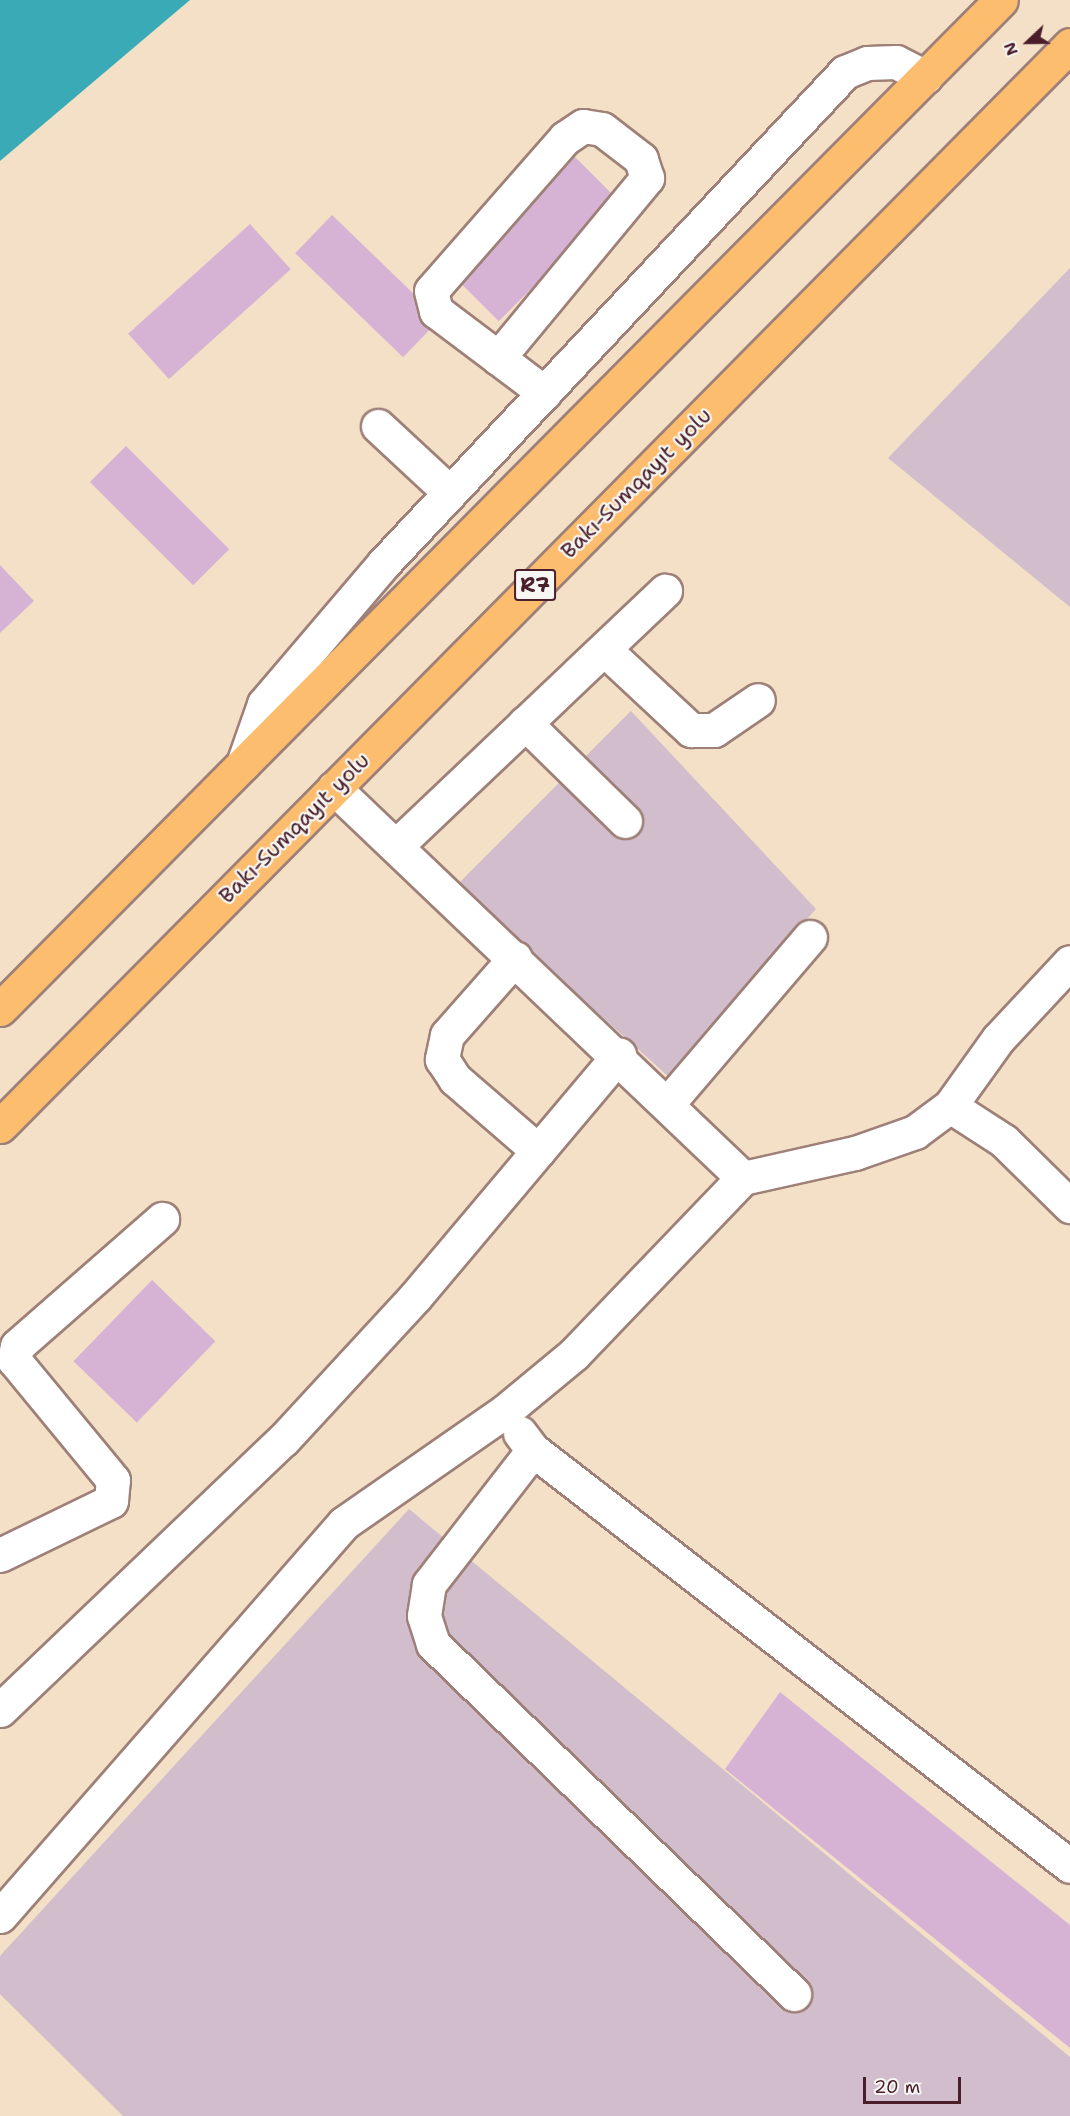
<!DOCTYPE html>
<html>
<head>
<meta charset="utf-8">
<style>
  body { margin:0 }
  #map { position:relative; width:1070px; height:2116px; overflow:hidden; background:#f3e0c6; font-family:"Shantell Sans",sans-serif }
  div>[style] { position:absolute }
  .industrial>* { inset:0; background:#d1bdcc }
  .water>* { inset:0; background:#3aabb6 }
  .building>* { inset:0; background:#d6b3d5; transform-origin:0 0 }
  .roads { filter:drop-shadow(2px 0 #9e8078) drop-shadow(-2px 0 #9e8078) drop-shadow(0 2px #9e8078) drop-shadow(0 -2px #9e8078) }
  .minor>* { height:33px; margin:-16.5px; padding:0 16.5px; transform-origin:16.5px; border-radius:16.5px; background:#fff }
  .highway>* { height:33px; margin:-16.5px; padding:0 16.5px; transform-origin:16.5px; border-radius:16.5px; background:#fcbd6f }
  span { translate:-50% -50%; white-space:nowrap; text-align:center; line-height:1.15; -webkit-text-stroke:4.5px #f6f6f2; paint-order:stroke }
  .shield-label span { padding:2px 4px; background:#f6f6f2; border:2px solid; border-radius:4px; -webkit-text-stroke-width:0 }
  .shield-label { font-size:21px; color:#4a1f2b; font-weight:700 }
  .street-label { font-size:22px; color:#4a1f2b }
  .north { position:absolute; left:998px; top:12px; width:60px; height:60px; -webkit-text-stroke:4px #f6f6f2; paint-order:stroke; rotate:248deg; font-size:16px; font-weight:700; line-height:24px; text-align:center; color:#4a1f2b }
  .north::after { content:''; display:block; margin:auto; width:21px; height:27px; background:#4a1f2b; clip-path:polygon(50% 0,100% 100%,50% 72%,0 100%) }
  .scale { position:absolute; left:863px; top:2077px; width:98px; height:27px; box-sizing:border-box; border:3px solid #4a1f2b; border-top:0; padding-left:8px; font-size:18px; line-height:21px; white-space:nowrap; color:#4a1f2b; -webkit-text-stroke:4px #f6f6f2; paint-order:stroke }
</style>
</head>
<body>
<div id="map">
  <div class="industrial">
    <i style="clip-path:polygon(1070px 268px,1070px 607px,888px 458px)"></i>
    <i style="clip-path:polygon(631px 711px,816px 909px,668px 1076px,456px 886px)"></i>
    <i style="clip-path:polygon(409px 1509px,1070px 2057px,1070px 2116px,123px 2116px,0 1994px,0 1956px)"></i>
  </div>
  <div class="water">
    <i style="clip-path:polygon(0 0,190px 0,0 161px)"></i>
  </div>
  <div class="building">
    <i style="left:573px;top:155px;width:65px;height:170px;rotate:45deg"></i>
    <i style="left:332px;top:215px;width:150px;height:53px;rotate:44deg"></i>
    <i style="left:250px;top:224px;width:61px;height:164px;rotate:48deg"></i>
    <i style="left:126px;top:446px;width:146px;height:51px;rotate:45deg"></i>
    <i style="clip-path:polygon(0 565px,34px 601px,0 633px)"></i>
    <i style="left:152px;top:1280px;width:88px;height:113px;rotate:44deg"></i>
    <i style="clip-path:polygon(780px 1692px,1070px 1925px,1070px 2048px,725px 1769px)"></i>
  </div>
  <div class="roads">
    <div class="minor">
      <i style="left:498px;top:358px;width:234px;rotate:-50.4deg"></i>
      <i style="left:647px;top:178px;width:20px;rotate:-108deg"></i>
      <i style="left:641px;top:159px;width:49px;rotate:-142.4deg"></i>
      <i style="left:602px;top:129px;width:19px;rotate:-171deg"></i>
      <i style="left:583px;top:126px;width:22px;rotate:146deg"></i>
      <i style="left:565px;top:138px;width:203px;rotate:131.2deg"></i>
      <i style="left:431px;top:291px;width:21px;rotate:76deg"></i>
      <i style="left:436px;top:311px;width:136px;rotate:37deg"></i>
      <i style="left:378px;top:426px;width:98px;rotate:42.9deg"></i>
      <i style="left:604px;top:649px;width:119px;rotate:43deg"></i>
      <i style="left:691px;top:730px;width:23px"></i>
      <i style="left:714px;top:730px;width:53px;rotate:-34.3deg"></i>
      <i style="left:525px;top:723px;width:140px;rotate:44.4deg"></i>
      <i style="left:243px;top:764px;width:64px;rotate:-70.7deg"></i>
      <i style="left:264px;top:704px;width:185px;rotate:-49.6deg"></i>
      <i style="left:384px;top:563px;width:673px;rotate:-46.8deg"></i>
      <i style="left:845px;top:72px;width:24px;rotate:-22deg"></i>
      <i style="left:867px;top:63px;width:29px;rotate:-2deg"></i>
      <i style="left:896px;top:62px;width:33px;rotate:27deg"></i>
      <i style="left:334px;top:788px;width:565px;rotate:43.64deg"></i>
      <i style="left:743px;top:1178px;width:115px;rotate:-12.6deg"></i>
      <i style="left:855px;top:1153px;width:64px;rotate:-19.3deg"></i>
      <i style="left:915px;top:1132px;width:44px;rotate:-36.6deg"></i>
      <i style="left:950px;top:1106px;width:82px;rotate:-54.4deg"></i>
      <i style="left:998px;top:1039px;width:105px;rotate:-46.9deg"></i>
      <i style="left:396px;top:846px;width:371px;rotate:-43.5deg"></i>
      <i style="left:515px;top:958px;width:103px;rotate:131.4deg"></i>
      <i style="left:447px;top:1035px;width:25px;rotate:102deg"></i>
      <i style="left:442px;top:1059px;width:24px;rotate:57deg"></i>
      <i style="left:455px;top:1079px;width:110px;rotate:40.9deg"></i>
      <i style="left:669px;top:1102px;width:217px;rotate:-49.5deg"></i>
      <i style="left:950px;top:1106px;width:64px;rotate:32.9deg"></i>
      <i style="left:1004px;top:1141px;width:93px;rotate:44.6deg"></i>
      <i style="left:520px;top:1433px;width:21px;rotate:53deg"></i>
      <i style="left:533px;top:1450px;width:679px;rotate:37.76deg"></i>
      <i style="left:533px;top:1450px;width:170px;rotate:127.8deg"></i>
      <i style="left:429px;top:1584px;width:32px;rotate:99deg"></i>
      <i style="left:424px;top:1616px;width:29px;rotate:72deg"></i>
      <i style="left:433px;top:1644px;width:503px;rotate:44.11deg"></i>
      <i style="left:0;top:1555px;width:123px;rotate:-25.9deg"></i>
      <i style="left:111px;top:1501px;width:21px;rotate:-85deg"></i>
      <i style="left:113px;top:1480px;width:156px;rotate:-129.5deg"></i>
      <i style="left:14px;top:1360px;width:14px;rotate:-78deg"></i>
      <i style="left:17px;top:1346px;width:193px;rotate:-41.2deg"></i>
      <i style="left:0;top:1710px;width:391px;rotate:-43.7deg"></i>
      <i style="left:283px;top:1440px;width:195px;rotate:-47.3deg"></i>
      <i style="left:415px;top:1297px;width:317px;rotate:-49.9deg"></i>
      <i style="left:0;top:1916px;width:522px;rotate:-48.8deg"></i>
      <i style="left:344px;top:1523px;width:195px;rotate:-34.8deg"></i>
      <i style="left:504px;top:1412px;width:91px;rotate:-39.6deg"></i>
      <i style="left:574px;top:1354px;width:244px;rotate:-46.2deg"></i>
    </div>
    <div class="highway">
      <i style="left:0;top:1009px;width:1421px;rotate:-45.23deg"></i>
      <i style="left:0;top:1126px;width:1521px;rotate:-45.29deg"></i>
    </div>
  </div>
  <div class="shield-label">
    <span style="left:535px;top:585px">R7</span>
  </div>
  <div class="street-label">
    <span style="left:636px;top:483px;rotate:-45deg">Bakı-Sumqayıt yolu</span>
    <span style="left:294px;top:828px;rotate:-45deg">Bakı-Sumqayıt yolu</span>
  </div>
  <div class="north">N</div>
  <div class="scale">20 m</div>
</div>
</body>
</html>
